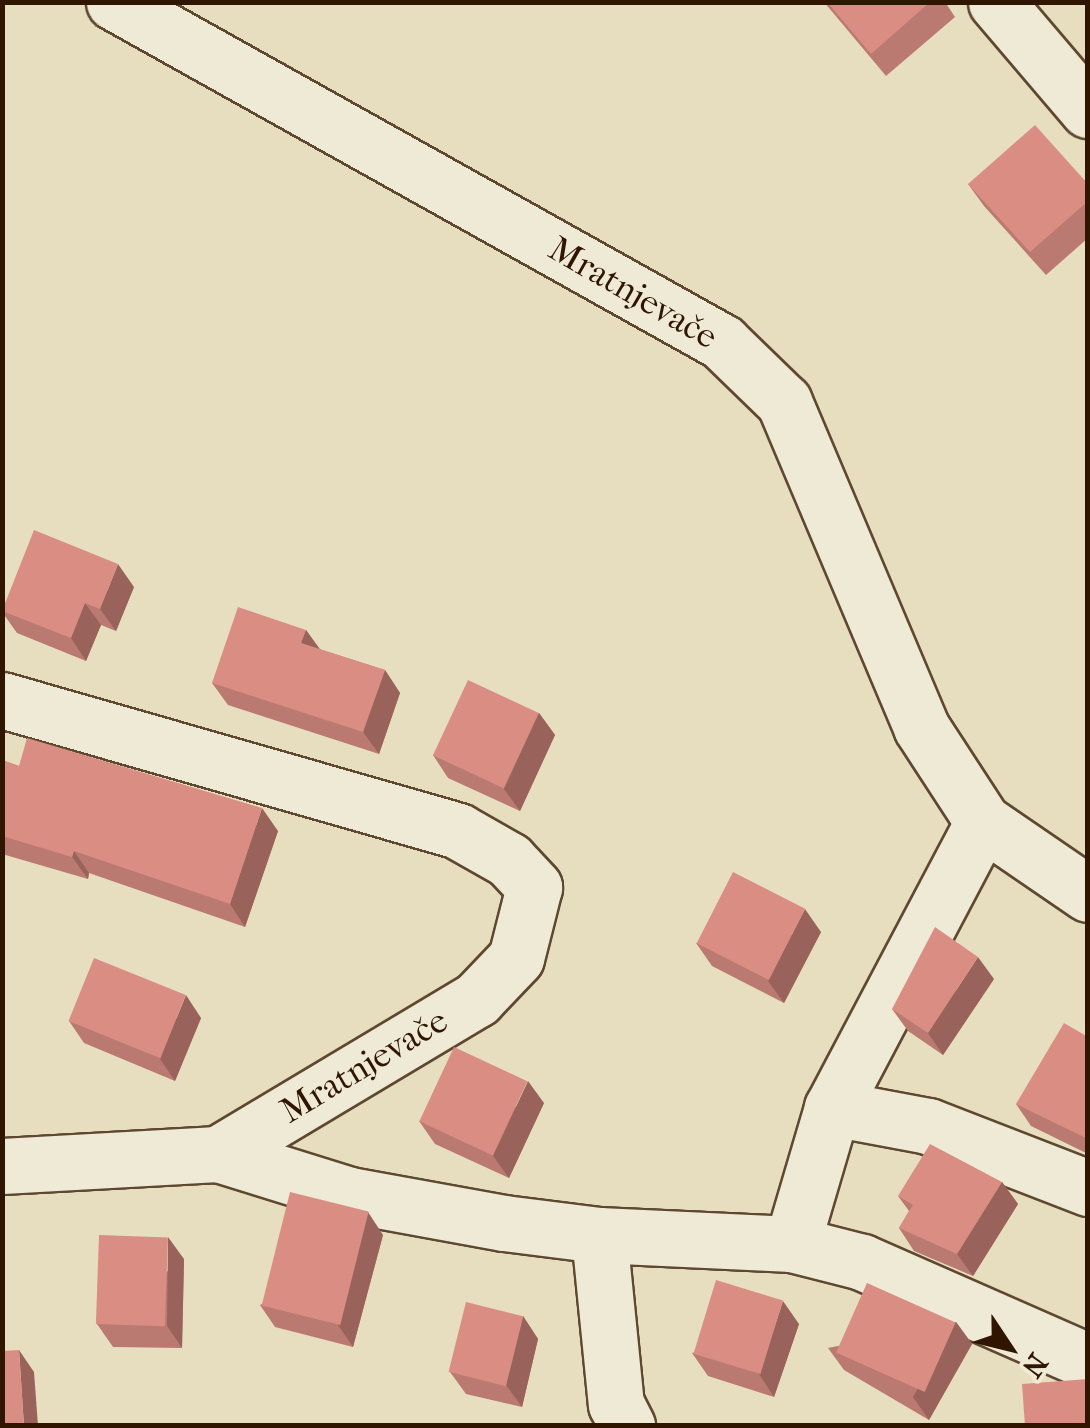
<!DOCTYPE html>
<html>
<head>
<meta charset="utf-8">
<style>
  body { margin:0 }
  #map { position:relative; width:1090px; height:1428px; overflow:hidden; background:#e7dec0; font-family:"IM FELL French Canon",serif }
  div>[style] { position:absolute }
  .roads { filter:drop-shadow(2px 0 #5e4830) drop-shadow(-2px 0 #5e4830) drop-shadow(0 2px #5e4830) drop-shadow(0 -2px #5e4830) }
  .minor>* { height:55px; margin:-27.5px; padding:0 27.5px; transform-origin:27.5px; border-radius:27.5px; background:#efead6 }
  .wall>* { inset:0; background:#bb7a71 }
  .shaded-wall>* { inset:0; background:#99635c }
  .building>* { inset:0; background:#da8e83; transform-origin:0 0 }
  span { translate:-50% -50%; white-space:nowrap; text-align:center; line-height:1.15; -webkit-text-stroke:8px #efead6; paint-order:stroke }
  .street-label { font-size:35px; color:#301600 }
  .frame { position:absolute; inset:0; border:5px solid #301600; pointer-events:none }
  .north { position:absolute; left:960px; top:1298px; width:100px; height:100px; -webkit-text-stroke:8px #efead6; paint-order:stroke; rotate:125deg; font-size:28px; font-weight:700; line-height:40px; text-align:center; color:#301600 }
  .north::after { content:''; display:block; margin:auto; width:35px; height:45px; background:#301600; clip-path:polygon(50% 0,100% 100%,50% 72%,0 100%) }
</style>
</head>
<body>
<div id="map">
  <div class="roads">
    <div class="minor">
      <i style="left:114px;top:2px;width:697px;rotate:29.21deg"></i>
      <i style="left:722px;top:342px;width:86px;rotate:44.1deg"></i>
      <i style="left:784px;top:402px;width:353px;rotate:67.1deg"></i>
      <i style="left:921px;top:727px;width:113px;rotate:56.9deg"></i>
      <i style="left:983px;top:822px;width:127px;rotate:34.4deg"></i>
      <i style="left:996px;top:2px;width:142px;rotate:49.6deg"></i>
      <i style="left:2px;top:700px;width:474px;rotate:16deg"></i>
      <i style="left:458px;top:831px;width:59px;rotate:29.6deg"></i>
      <i style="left:509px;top:860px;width:37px;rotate:47deg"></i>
      <i style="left:534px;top:887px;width:73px;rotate:104.2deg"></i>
      <i style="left:516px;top:958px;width:57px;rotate:133.6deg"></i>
      <i style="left:477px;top:999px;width:302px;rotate:149.1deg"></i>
      <i style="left:832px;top:1108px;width:98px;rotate:10.6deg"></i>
      <i style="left:928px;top:1126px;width:172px;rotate:21.2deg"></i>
      <i style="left:2px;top:1166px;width:216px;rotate:-3.2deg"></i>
      <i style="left:218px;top:1154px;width:138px;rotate:17.3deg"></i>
      <i style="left:350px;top:1195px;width:157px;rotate:10.3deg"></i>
      <i style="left:504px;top:1223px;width:96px;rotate:7.2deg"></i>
      <i style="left:599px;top:1235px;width:193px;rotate:2.7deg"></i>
      <i style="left:792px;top:1244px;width:72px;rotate:14.4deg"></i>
      <i style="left:862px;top:1262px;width:247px;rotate:23.7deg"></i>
      <i style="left:599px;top:1235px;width:170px;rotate:84.3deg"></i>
      <i style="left:616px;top:1404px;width:25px;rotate:63deg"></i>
      <i style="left:792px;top:1244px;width:142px;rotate:-73.6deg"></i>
      <i style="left:832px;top:1108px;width:323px;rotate:-62.2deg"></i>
    </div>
  </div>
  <div class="wall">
    <i style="clip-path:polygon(824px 2px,945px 2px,955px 17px,886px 76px)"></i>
    <i style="clip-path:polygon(968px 184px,1088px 184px,1088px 238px,1046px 275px,984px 206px)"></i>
    <i style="clip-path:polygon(134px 587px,116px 631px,101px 625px,86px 661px,17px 633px,2px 612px,2px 608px)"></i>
    <i style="clip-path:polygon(306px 630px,319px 649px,385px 670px,400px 693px,379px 754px,228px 705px,212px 683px)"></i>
    <i style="clip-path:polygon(539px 713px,555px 735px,520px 811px,448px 778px,433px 755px)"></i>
    <i style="clip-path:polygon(2px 760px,19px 766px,278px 831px,245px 927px,89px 873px,88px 879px,2px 854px)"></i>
    <i style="clip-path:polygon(821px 932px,784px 1003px,712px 966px,696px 943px)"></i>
    <i style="clip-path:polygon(994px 979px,943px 1055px,908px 1031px,892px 1009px)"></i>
    <i style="clip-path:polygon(201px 1018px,175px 1081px,84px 1043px,69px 1021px)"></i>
    <i style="clip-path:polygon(1088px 1037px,1088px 1154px,1031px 1126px,1016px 1104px)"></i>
    <i style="clip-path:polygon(544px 1103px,509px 1178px,435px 1144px,419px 1121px)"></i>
    <i style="clip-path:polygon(1002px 1182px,1018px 1204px,973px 1276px,914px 1251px,899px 1228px,909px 1211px,898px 1196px)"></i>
    <i style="clip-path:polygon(383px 1235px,353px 1347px,275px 1327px,260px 1305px)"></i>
    <i style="clip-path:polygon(184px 1259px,182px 1348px,113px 1347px,97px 1324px)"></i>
    <i style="clip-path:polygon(523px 1316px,538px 1339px,522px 1407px,466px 1394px,450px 1372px)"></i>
    <i style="clip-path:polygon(956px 1322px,972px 1344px,929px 1420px,844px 1370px,828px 1348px)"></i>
    <i style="clip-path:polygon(799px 1324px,774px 1397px,708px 1376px,692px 1353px)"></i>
  </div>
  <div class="shaded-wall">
    <i style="clip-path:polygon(118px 564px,134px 587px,116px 631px,100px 609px)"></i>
    <i style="clip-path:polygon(85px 603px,101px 625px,86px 661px,71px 638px)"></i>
    <i style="clip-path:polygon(306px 630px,322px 652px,301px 643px)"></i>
    <i style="clip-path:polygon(385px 670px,400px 693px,379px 754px,363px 732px)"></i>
    <i style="clip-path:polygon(539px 713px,555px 735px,520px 811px,504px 789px)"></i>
    <i style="clip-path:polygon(262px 808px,278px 831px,245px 927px,230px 904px)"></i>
    <i style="clip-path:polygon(74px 851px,89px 873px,88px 879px,72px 857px)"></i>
    <i style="clip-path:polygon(805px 909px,821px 932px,784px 1003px,768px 981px)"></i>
    <i style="clip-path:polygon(978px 957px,994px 979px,943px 1055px,928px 1033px)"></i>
    <i style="clip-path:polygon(186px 995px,201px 1018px,175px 1081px,160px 1059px)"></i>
    <i style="clip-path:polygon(528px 1081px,544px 1103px,509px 1178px,493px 1156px)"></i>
    <i style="clip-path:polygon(1002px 1182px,1018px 1204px,973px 1276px,957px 1254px)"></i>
    <i style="clip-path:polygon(368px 1212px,383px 1235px,353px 1347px,338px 1325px)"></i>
    <i style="clip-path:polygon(168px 1237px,184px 1259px,182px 1348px,167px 1326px)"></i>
    <i style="clip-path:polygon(783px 1301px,799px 1324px,774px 1397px,759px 1374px)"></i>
    <i style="clip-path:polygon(523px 1316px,538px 1339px,522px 1407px,506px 1385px)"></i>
    <i style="clip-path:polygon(956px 1322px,972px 1344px,929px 1420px,913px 1397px)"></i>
    <i style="clip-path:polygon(19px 1350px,34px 1372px,38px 1426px,24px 1426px)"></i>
  </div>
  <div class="building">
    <i style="clip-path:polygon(827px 2px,930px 2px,871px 54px)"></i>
    <i style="clip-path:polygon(1035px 125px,1088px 184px,1088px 201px,1030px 252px,968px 184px)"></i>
    <i style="clip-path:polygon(34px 530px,118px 564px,100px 609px,85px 603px,71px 638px,2px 611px)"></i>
    <i style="clip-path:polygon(238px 607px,306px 630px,301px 643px,385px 670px,363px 732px,212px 683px)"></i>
    <i style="left:468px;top:680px;width:78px;height:83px;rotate:25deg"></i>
    <i style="clip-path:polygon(27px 738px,262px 808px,230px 904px,74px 851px,72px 857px,2px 836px,2px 760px,19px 766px)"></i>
    <i style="left:733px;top:872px;width:81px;height:80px;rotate:27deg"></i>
    <i style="clip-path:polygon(935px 927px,978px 957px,928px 1033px,892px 1009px)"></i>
    <i style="left:94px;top:958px;width:99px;height:68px;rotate:22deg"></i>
    <i style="clip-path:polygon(1064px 1023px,1088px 1037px,1088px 1139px,1016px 1104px)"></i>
    <i style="left:454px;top:1047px;width:81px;height:82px;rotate:25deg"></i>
    <i style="clip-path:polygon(930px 1144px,1002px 1182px,957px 1254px,899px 1228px,913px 1205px,898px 1196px)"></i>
    <i style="left:290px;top:1192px;width:81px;height:117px;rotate:14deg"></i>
    <i style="left:99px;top:1235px;width:69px;height:89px;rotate:2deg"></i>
    <i style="left:716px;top:1280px;width:70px;height:77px;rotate:17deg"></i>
    <i style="left:867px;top:1283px;width:97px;height:76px;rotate:24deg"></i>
    <i style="left:466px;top:1302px;width:59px;height:72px;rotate:14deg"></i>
    <i style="clip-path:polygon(19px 1350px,24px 1426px,2px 1426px,2px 1351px)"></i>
    <i style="clip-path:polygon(1088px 1379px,1088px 1426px,1025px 1426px,1022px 1384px)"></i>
  </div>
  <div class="street-label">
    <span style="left:633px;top:293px;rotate:30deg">Mratnjevače</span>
    <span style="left:364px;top:1066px;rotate:-31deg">Mratnjevače</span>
  </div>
  <div class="frame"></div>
  <div class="north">N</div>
</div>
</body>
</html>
